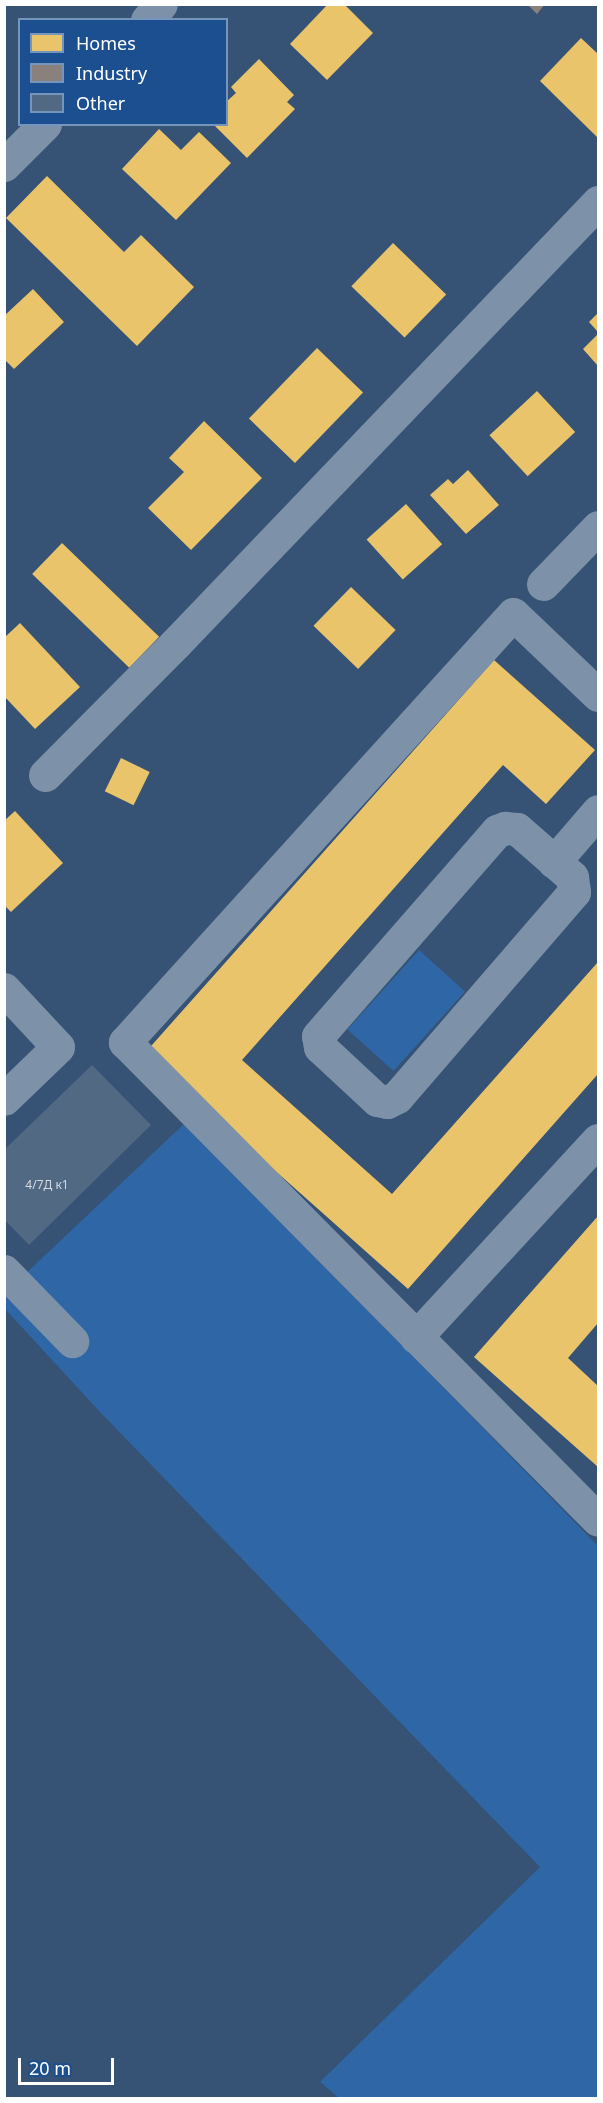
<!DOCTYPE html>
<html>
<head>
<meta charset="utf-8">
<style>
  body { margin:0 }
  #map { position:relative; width:603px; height:2103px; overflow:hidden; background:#365274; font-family:"Noto Sans",sans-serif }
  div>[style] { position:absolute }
  .green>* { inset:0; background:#2f66a5; transform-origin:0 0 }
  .homes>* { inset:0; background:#e9c46a; transform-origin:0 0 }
  .industry>* { inset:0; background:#8a817c }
  .building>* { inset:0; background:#526984 }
  .minor>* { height:33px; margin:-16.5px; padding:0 16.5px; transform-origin:16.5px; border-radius:16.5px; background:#7d92a8 }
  span { translate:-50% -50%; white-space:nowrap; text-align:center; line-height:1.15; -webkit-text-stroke:6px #1b4f8f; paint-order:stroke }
  .number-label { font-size:12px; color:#d4dae0 }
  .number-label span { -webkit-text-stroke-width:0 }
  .frame { position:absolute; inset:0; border:6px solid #fff; pointer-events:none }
  .legend { position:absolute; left:18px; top:18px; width:210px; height:108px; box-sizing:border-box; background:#1b4f8f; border:2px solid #7695bc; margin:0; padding:8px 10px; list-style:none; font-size:18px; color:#fff }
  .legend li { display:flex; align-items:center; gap:12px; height:30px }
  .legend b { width:30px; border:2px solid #7695bc }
  .scale { position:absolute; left:18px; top:2058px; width:96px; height:27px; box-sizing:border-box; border:3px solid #fff; border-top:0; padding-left:8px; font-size:18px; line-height:21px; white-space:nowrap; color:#fff; -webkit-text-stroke:4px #1b4f8f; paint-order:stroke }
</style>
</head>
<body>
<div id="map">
  <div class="green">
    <i style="left:419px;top:950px;width:62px;height:107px;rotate:42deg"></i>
    <i style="clip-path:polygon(185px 1123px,598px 1546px,598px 2098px,339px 2098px,320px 2082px,540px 1867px,101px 1413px,5px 1309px,5px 1293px)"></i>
  </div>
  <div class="homes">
    <i style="clip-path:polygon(328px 4px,344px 4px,373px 33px,327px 80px,290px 44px)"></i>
    <i style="clip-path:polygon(581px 38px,598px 54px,597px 137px,540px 81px)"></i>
    <i style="clip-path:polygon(259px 59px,294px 95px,287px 102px,295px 109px,247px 158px,213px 124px,226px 124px,226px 102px,236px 93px,231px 87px)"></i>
    <i style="clip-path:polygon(159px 129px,181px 150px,199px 132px,231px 163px,176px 220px,122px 169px)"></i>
    <i style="clip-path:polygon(47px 176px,124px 252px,141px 235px,194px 287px,137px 346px,6px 218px)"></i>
    <i style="left:393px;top:243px;width:74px;height:60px;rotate:44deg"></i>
    <i style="clip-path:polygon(33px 289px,64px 322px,14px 369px,4px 359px,4px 316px)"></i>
    <i style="clip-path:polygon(598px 313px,598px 332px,589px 322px)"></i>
    <i style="clip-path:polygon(598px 334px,598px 366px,583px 349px)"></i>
    <i style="left:317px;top:348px;width:64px;height:98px;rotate:44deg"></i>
    <i style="left:537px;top:391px;width:56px;height:65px;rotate:47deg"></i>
    <i style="clip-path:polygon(204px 421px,262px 478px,191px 550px,148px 508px,184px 472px,169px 458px)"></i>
    <i style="clip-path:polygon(468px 470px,499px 505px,466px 534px,430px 495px,448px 479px,453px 484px)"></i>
    <i style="left:406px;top:504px;width:54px;height:53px;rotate:48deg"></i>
    <i style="left:62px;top:543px;width:135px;height:43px;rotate:44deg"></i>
    <i style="left:351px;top:587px;width:62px;height:54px;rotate:44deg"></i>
    <i style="clip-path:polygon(20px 623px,80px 687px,35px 729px,4px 696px,4px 638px)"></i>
    <i style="clip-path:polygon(494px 660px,595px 750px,546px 804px,503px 765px,242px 1060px,392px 1194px,598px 962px,598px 1074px,408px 1289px,144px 1054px)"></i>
    <i style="left:121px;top:758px;width:32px;height:37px;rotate:26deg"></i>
    <i style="clip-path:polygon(15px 811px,63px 863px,11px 912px,4px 905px,4px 821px)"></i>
    <i style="clip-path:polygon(598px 1216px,598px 1323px,568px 1358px,598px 1386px,598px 1467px,474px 1357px)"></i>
  </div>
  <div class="industry">
    <i style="clip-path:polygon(527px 4px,545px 4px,537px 14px)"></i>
  </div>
  <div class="building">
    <i style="clip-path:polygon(92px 1065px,151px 1125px,29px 1245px,4px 1219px,4px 1150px)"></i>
  </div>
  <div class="minor">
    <i style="left:147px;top:20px;width:21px;rotate:-49deg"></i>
    <i style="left:4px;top:165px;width:58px;rotate:-45deg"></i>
    <i style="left:543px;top:584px;width:79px;rotate:-46deg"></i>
    <i style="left:598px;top:695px;width:117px;rotate:-136.4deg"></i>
    <i style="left:513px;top:614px;width:578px;rotate:132.19deg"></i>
    <i style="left:125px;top:1042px;width:672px;rotate:45.3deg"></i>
    <i style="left:45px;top:775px;width:185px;rotate:-45.2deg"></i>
    <i style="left:175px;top:644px;width:612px;rotate:-46.26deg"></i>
    <i style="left:505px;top:828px;width:12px;rotate:5deg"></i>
    <i style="left:517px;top:829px;width:73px;rotate:41.1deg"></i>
    <i style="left:572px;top:877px;width:15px;rotate:82deg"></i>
    <i style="left:574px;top:892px;width:271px;rotate:130.8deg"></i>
    <i style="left:397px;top:1097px;width:11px;rotate:153deg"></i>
    <i style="left:387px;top:1102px;width:10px;rotate:-169deg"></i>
    <i style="left:377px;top:1100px;width:78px;rotate:-137.1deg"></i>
    <i style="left:320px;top:1047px;width:11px;rotate:-100deg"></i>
    <i style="left:318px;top:1036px;width:272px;rotate:-48.9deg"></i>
    <i style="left:497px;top:831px;width:9px;rotate:-21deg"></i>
    <i style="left:554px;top:862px;width:67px;rotate:-49.2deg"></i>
    <i style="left:4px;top:989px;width:79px;rotate:47deg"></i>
    <i style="left:58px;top:1047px;width:75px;rotate:136.1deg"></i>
    <i style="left:4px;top:1271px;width:98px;rotate:45.8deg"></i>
    <i style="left:416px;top:1337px;width:268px;rotate:-47.3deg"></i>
  </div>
  <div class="number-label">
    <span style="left:47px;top:1185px">4/7Д к1</span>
  </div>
  <div class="frame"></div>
  <ul class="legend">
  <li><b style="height:16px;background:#e9c46a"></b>Homes</li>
  <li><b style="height:16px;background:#8a817c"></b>Industry</li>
  <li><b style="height:16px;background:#526984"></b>Other</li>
  </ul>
  <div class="scale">20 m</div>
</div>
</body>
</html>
